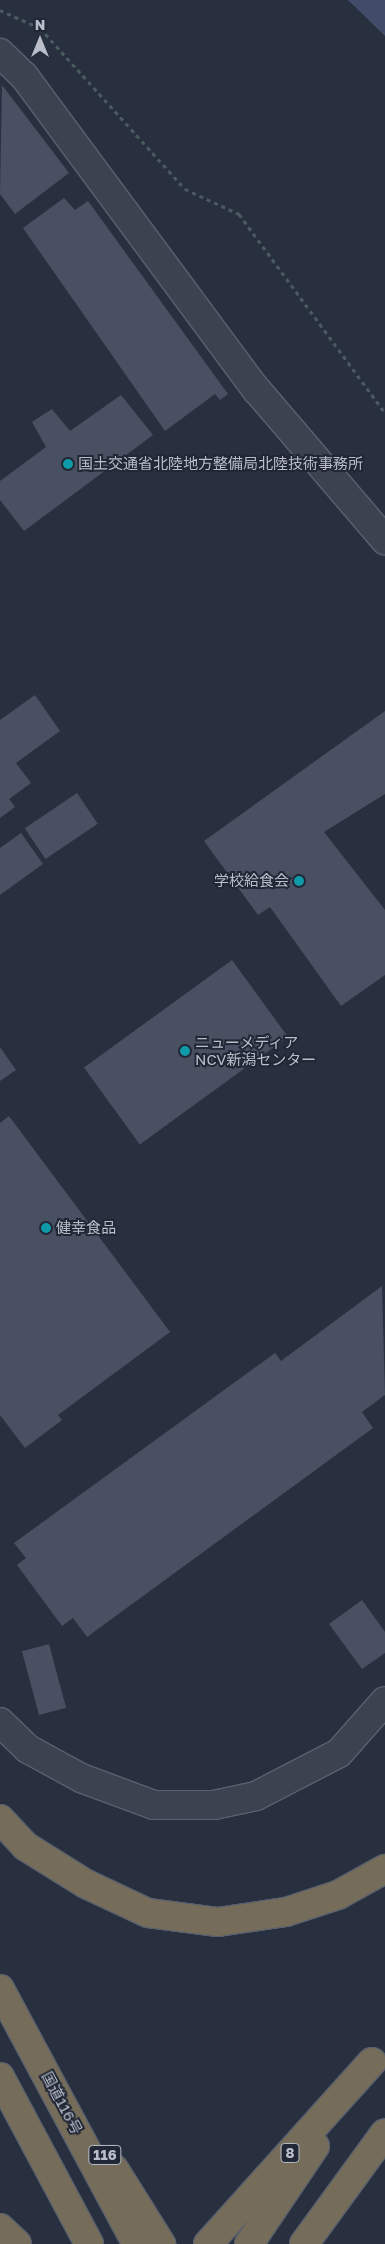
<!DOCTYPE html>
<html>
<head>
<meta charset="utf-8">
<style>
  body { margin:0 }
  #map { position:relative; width:385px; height:2244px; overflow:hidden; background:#283040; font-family:"Golos Text","Noto Sans JP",sans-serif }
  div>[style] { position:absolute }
  .water>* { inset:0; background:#404c68 }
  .building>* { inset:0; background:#485061; transform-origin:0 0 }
  .path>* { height:3px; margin-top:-1.5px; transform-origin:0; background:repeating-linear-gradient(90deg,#4a5b60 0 4px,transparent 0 8px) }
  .roads { filter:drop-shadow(1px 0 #5a606d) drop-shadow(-1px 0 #5a606d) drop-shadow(0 1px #5a606d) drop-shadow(0 -1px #5a606d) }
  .street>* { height:28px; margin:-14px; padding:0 14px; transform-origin:14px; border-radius:14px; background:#3c4250 }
  .highway>* { height:28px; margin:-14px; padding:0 14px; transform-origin:14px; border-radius:14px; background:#756d5a }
  .dots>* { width:14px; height:14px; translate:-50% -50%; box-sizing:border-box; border:2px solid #212735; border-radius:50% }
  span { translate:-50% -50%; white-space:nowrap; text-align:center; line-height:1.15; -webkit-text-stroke:4px #212735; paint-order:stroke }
  .shield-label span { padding:1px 4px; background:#212735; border:1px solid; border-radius:4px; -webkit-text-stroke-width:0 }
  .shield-label { font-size:14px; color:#b9beca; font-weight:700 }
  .poi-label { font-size:15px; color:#b9beca }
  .left { translate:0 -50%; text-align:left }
  .right { translate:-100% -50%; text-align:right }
  .street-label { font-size:15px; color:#b9beca }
  .north { position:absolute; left:15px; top:15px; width:50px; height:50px; -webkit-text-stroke:4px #212735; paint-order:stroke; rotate:0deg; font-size:14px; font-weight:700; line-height:20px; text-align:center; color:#b9beca }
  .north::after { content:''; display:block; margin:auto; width:18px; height:22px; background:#b9beca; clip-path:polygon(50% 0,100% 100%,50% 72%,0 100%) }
</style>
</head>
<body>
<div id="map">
  <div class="water">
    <i style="clip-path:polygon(348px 0,385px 0,385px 36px)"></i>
  </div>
  <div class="building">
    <i style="clip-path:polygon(2px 85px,69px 173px,15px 214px,0 194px)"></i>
    <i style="clip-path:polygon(64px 198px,75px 210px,88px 201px,228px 394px,220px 400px,215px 394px,165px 431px,23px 228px)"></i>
    <i style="clip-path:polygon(121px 395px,153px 435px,24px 531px,0 500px,0 481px,46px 447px,32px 422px,52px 409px,70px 431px)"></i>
    <i style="clip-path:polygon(35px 695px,60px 731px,16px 763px,31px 783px,9px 799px,15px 807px,0 818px,0 720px)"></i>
    <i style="clip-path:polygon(385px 711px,385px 794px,324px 832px,385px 910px,385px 975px,341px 1006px,270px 907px,258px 915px,204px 841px)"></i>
    <i style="left:77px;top:793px;width:37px;height:63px;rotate:56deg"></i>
    <i style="clip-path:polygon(21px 833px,43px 864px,0 895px,0 848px)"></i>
    <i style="left:232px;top:960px;width:95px;height:183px;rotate:54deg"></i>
    <i style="clip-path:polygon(0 1047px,16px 1070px,0 1081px)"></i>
    <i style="clip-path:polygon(9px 1116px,170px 1332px,58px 1415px,62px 1420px,25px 1448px,0 1415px,0 1123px)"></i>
    <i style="clip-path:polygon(382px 1286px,385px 1395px,362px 1412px,373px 1428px,87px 1637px,73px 1618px,62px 1626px,17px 1565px,26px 1558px,14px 1543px,275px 1353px,281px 1361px)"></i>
    <i style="clip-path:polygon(362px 1600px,385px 1632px,385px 1653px,362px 1669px,329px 1624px)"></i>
    <i style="left:49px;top:1644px;width:66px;height:28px;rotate:75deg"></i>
  </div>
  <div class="path">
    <i style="left:0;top:10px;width:44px;rotate:24.2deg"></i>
    <i style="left:40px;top:28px;width:217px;rotate:48deg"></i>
    <i style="left:185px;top:189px;width:60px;rotate:24.8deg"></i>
    <i style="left:239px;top:214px;width:247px;rotate:53.7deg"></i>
  </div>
  <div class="roads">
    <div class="street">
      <i style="left:0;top:53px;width:33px;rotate:44deg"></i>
      <i style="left:24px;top:76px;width:390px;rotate:53.5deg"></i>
      <i style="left:256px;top:389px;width:199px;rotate:49.5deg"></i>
      <i style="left:0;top:1722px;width:39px;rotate:44deg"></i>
      <i style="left:28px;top:1749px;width:60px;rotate:28.7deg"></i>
      <i style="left:81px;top:1778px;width:78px;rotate:20.3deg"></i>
      <i style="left:154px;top:1805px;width:60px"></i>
      <i style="left:214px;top:1805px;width:43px;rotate:-12.1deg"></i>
      <i style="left:256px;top:1796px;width:93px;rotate:-27.4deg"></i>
      <i style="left:339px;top:1753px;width:69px;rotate:-48.5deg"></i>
    </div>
    <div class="highway">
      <i style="left:0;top:1819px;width:37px;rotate:47deg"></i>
      <i style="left:25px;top:1846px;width:72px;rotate:31.9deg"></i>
      <i style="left:86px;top:1884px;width:68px;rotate:25.1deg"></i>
      <i style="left:148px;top:1913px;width:71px;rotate:7.3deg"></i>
      <i style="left:218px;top:1922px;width:69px;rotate:-8.4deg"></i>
      <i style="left:286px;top:1912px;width:55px;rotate:-18.1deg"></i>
      <i style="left:338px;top:1895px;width:54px;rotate:-29deg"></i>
      <i style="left:0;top:1989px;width:289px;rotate:61.8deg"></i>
      <i style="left:0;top:2077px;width:189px;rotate:61.9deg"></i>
      <i style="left:114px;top:2169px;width:89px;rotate:57.9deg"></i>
      <i style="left:0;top:2228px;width:23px;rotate:43deg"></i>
      <i style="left:208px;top:2244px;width:245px;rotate:-48deg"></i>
      <i style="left:249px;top:2244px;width:118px;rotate:-56deg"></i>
      <i style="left:304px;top:2244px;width:137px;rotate:-53.9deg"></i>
    </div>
  </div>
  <div class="dots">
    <i style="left:68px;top:464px;background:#0f9aa8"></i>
    <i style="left:299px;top:881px;background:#0f9aa8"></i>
    <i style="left:185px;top:1051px;background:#0f9aa8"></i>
    <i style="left:46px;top:1228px;background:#0f9aa8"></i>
  </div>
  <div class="shield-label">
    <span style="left:290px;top:2153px">8</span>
    <span style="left:105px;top:2155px">116</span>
  </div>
  <div class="poi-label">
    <span class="left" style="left:78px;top:464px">国土交通省北陸地方整備局北陸技術事務所</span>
    <span class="right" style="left:289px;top:881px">学校給食会</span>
    <span class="left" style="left:195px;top:1051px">ニューメディア<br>NCV新潟センター</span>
    <span class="left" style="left:56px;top:1228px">健幸食品</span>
  </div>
  <div class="street-label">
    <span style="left:62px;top:2103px;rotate:62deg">国道116号</span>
  </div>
  <div class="north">N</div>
</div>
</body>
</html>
